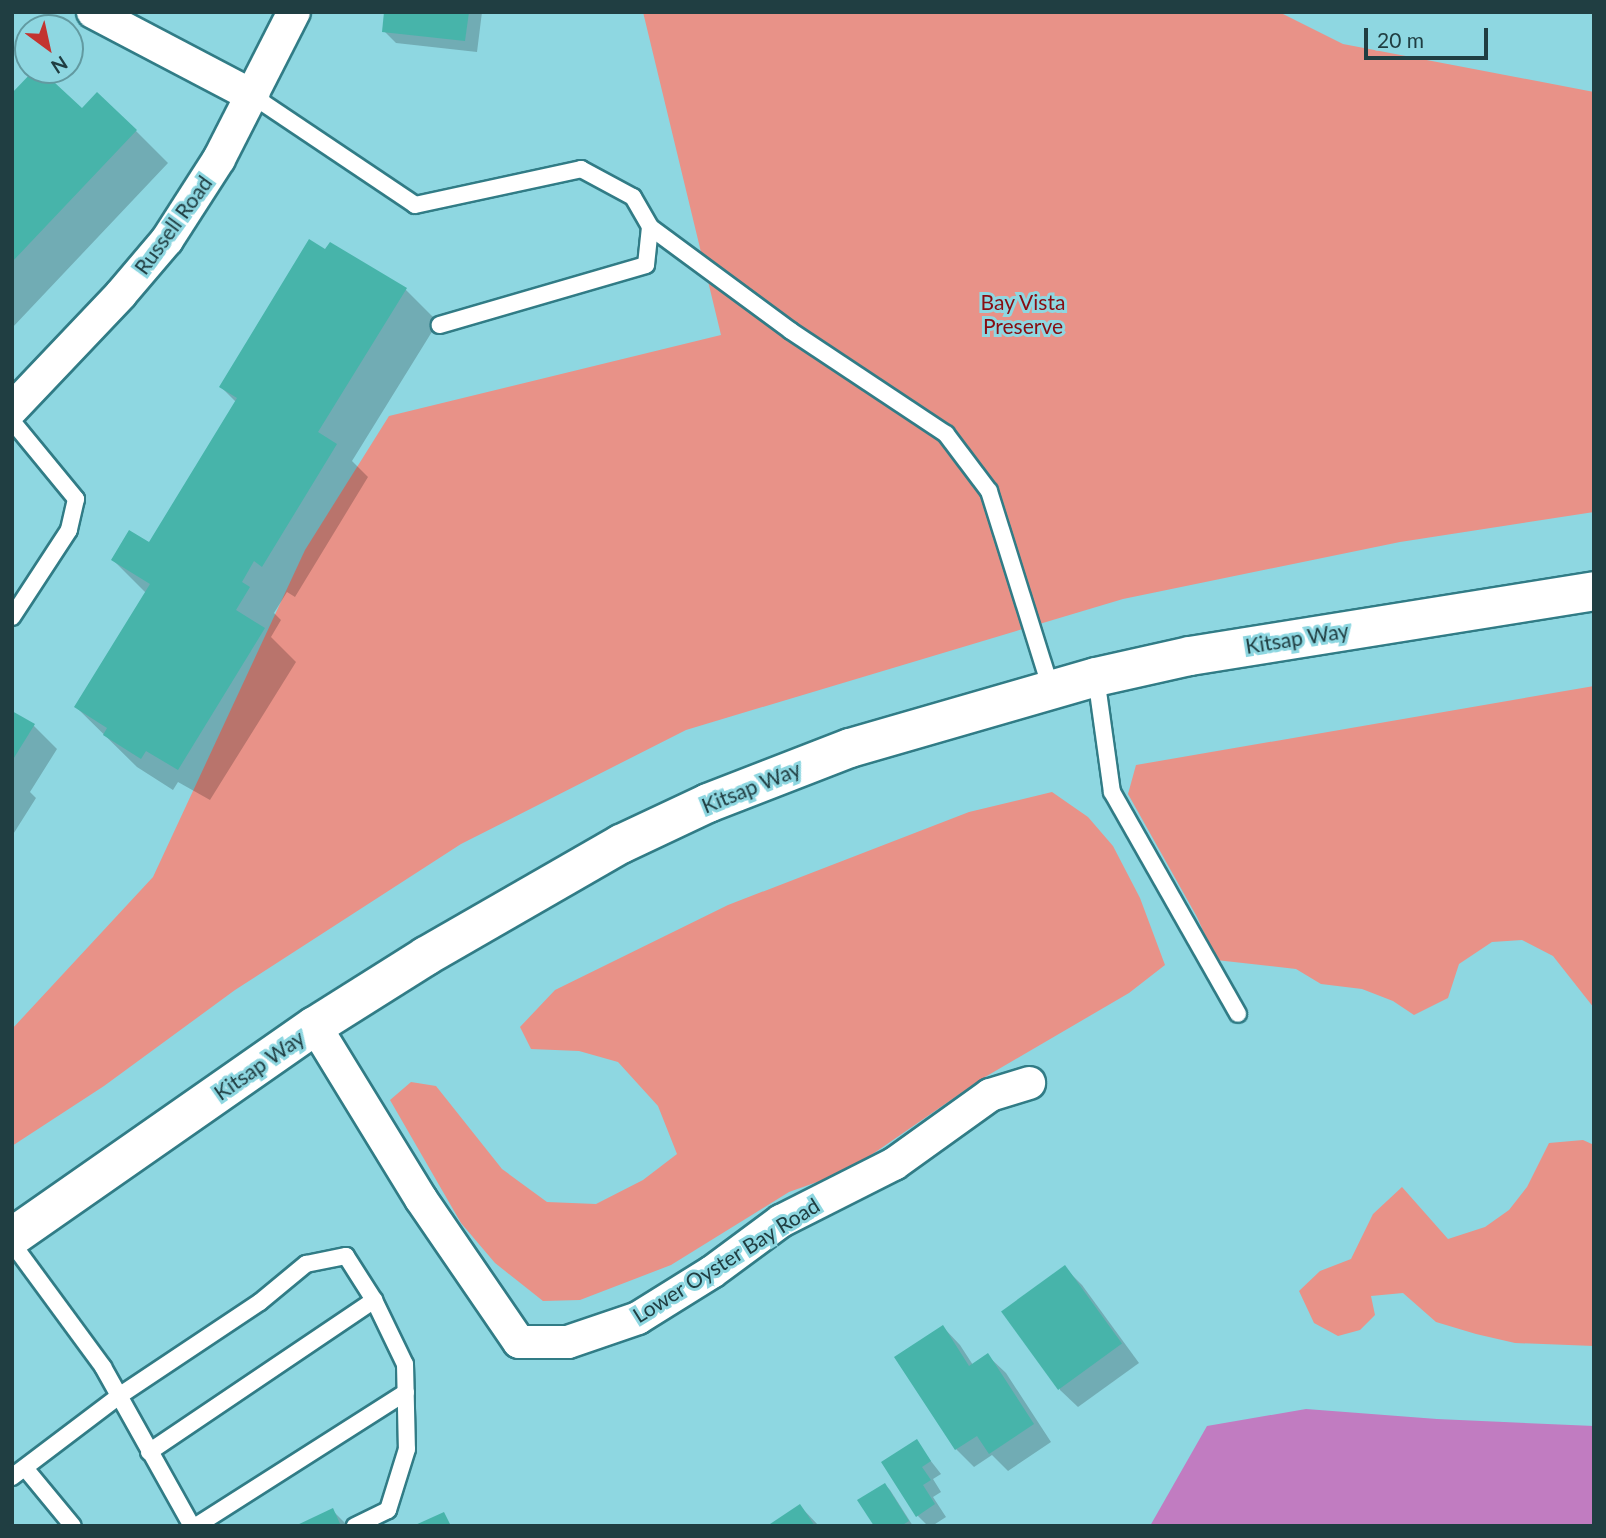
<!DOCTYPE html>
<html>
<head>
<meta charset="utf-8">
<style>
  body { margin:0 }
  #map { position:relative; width:1606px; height:1538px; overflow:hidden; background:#8ed7e1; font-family:Lato,sans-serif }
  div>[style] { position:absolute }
  .green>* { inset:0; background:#e89288 }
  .water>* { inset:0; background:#c17cc1 }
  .shadow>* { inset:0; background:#0003 }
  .building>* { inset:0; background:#47b4aa; transform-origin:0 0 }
  .roads { filter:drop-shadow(2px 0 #317c86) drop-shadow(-2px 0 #317c86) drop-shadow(0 2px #317c86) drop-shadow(0 -2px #317c86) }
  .lane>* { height:16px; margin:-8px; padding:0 8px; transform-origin:8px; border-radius:8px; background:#fff }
  .street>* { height:32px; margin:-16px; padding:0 16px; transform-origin:16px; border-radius:16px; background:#fff }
  .primary>* { height:38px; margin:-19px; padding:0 19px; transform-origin:19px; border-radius:19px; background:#fff }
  span { translate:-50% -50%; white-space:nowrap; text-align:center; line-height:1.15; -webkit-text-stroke:6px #8ed7e1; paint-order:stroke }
  .street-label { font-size:21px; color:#203e42 }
  .park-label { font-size:21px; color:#880d11 }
  .frame { position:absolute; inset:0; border:14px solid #203e42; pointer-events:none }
  .north { position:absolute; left:14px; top:14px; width:70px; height:70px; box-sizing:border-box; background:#8ed7e1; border:2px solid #629aa1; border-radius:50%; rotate:147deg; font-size:19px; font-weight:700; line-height:28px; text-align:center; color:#203e42 }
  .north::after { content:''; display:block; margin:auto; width:24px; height:32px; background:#c33430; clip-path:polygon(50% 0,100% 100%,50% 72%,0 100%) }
  .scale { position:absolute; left:1364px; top:28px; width:124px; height:32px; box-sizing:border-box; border:4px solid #203e42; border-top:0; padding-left:9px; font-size:21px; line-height:24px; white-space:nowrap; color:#203e42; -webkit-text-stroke:5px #8ed7e1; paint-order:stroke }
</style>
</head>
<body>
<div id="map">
  <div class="green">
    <i style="clip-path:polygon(643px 12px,1279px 12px,1343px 44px,1594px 92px,1594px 512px,1400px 542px,1123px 599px,686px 730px,461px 844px,235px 990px,104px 1086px,12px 1146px,12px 1029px,153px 877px,305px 550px,389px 416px,721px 335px)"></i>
    <i style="clip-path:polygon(1594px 686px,1594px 1008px,1553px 956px,1522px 940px,1492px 942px,1459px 964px,1448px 998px,1414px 1015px,1393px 1001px,1362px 989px,1321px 984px,1296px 969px,1216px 960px,1197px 917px,1128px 794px,1136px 765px)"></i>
    <i style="clip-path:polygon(1052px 792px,1088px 817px,1113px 846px,1140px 898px,1165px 965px,1129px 993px,980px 1080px,848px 1171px,789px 1192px,671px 1265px,580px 1300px,543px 1301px,495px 1263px,461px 1223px,390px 1100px,411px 1082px,436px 1086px,502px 1169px,547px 1202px,596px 1204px,643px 1180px,677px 1154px,658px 1106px,618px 1062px,579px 1051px,531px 1049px,520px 1027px,555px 990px,728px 905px,969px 812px)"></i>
    <i style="clip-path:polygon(1583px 1140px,1594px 1145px,1594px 1346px,1515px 1343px,1476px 1334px,1436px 1322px,1403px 1293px,1371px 1296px,1375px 1315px,1360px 1330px,1338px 1336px,1314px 1323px,1299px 1291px,1320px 1271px,1351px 1259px,1373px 1214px,1402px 1187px,1448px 1239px,1485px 1227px,1509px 1210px,1527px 1187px,1549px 1143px)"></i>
  </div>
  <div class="water">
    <i style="clip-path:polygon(1306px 1409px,1437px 1419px,1594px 1426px,1594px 1526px,1150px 1526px,1207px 1426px)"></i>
  </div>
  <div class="shadow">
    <i style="clip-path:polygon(386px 12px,482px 12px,477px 52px,396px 43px,384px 31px)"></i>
    <i style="clip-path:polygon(36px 70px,82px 110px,136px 131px,168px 163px,12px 328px,12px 96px)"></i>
    <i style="clip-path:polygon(330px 244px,406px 290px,438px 322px,352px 461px,368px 477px,295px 597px,287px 592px,274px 613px,281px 620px,271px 637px,296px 662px,210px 800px,178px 782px,173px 790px,137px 767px,76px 707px,146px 593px,113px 560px,149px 544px,236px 402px,221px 387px)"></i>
    <i style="clip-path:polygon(12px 713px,34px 726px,57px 749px,30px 792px,36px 798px,12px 836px)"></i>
    <i style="clip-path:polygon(1064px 1267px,1082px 1285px,1139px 1363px,1078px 1407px,1060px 1390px)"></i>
    <i style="clip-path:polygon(943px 1327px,960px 1345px,973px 1365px,988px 1356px,1006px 1373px,1051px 1442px,1008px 1471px,992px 1455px,974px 1467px,956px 1449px)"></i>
    <i style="clip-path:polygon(916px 1442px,941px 1474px,933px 1479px,941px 1492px,933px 1497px,946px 1517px,932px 1526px,928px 1526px,918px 1516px)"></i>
    <i style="clip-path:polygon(885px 1485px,890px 1490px,913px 1526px,876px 1526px)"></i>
    <i style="clip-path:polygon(800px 1506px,819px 1526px,770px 1526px)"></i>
    <i style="clip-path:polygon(332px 1510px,348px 1526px,299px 1526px)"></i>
  </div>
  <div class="building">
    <i style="clip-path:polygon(384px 12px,469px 12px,465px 41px,382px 32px)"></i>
    <i style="clip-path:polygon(34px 70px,41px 70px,82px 108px,97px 92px,137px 130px,12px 262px,12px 93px)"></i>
    <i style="clip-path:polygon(309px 239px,325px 249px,330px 242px,407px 288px,318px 432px,337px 444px,262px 567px,254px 561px,242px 582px,250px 587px,236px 610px,265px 628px,178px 770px,146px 751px,141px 759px,103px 735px,107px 728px,74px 707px,150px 584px,111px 560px,129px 530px,149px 542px,237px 398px,219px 387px)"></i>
    <i style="clip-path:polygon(12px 711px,35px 724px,12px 761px)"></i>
    <i style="left:1065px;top:1265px;width:97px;height:79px;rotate:54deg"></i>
    <i style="clip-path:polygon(943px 1325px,969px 1366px,988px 1353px,1034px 1424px,989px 1454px,977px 1436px,955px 1450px,894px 1357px)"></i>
    <i style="clip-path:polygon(917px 1439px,931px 1461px,922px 1467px,931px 1480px,923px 1485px,935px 1504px,916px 1517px,881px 1462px)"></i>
    <i style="clip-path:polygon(885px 1483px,909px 1521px,901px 1526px,874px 1526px,857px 1500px)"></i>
    <i style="clip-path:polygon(800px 1504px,815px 1526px,767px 1526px)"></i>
    <i style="clip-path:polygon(333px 1508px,341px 1526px,295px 1526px)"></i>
    <i style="clip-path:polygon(444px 1512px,451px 1526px,413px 1526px)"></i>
  </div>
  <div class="roads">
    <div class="lane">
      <i style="left:253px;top:96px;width:195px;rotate:33.9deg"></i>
      <i style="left:415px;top:205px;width:170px;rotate:-12.2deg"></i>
      <i style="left:581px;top:169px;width:59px;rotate:28.3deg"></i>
      <i style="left:633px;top:197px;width:34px;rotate:60deg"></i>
      <i style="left:650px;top:227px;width:38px;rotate:96deg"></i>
      <i style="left:646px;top:265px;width:215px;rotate:163.8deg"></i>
      <i style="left:650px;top:227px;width:175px;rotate:36.4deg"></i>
      <i style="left:791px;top:331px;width:186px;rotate:33.6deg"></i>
      <i style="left:946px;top:434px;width:71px;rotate:53deg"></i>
      <i style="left:989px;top:491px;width:207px;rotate:72.6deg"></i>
      <i style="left:12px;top:421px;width:101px;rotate:50.6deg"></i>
      <i style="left:76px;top:499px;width:32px;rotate:103deg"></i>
      <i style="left:69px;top:530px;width:104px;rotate:123.2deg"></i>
      <i style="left:1096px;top:677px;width:116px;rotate:82.1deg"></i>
      <i style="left:1112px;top:792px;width:255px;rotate:60.4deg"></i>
      <i style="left:12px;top:1243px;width:154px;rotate:53.7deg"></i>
      <i style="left:103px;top:1367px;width:182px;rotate:60.8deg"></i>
      <i style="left:149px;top:1452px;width:272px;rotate:-34deg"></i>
      <i style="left:25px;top:1468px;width:75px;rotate:50.4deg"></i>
      <i style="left:12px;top:1477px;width:134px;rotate:-37.1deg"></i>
      <i style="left:119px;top:1396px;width:169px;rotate:-33.7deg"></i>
      <i style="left:260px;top:1302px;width:60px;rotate:-39.6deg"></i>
      <i style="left:306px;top:1264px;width:41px;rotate:-11.3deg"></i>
      <i style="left:346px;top:1256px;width:52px;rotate:57.5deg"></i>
      <i style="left:374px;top:1300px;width:71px;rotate:64.2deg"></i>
      <i style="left:405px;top:1364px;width:85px;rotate:88.7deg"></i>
      <i style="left:407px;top:1449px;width:64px;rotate:107.3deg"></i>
      <i style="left:388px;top:1510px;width:37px;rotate:154deg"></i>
      <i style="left:196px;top:1526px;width:249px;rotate:-32.5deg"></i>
    </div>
    <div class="street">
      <i style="left:93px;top:12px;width:181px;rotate:27.7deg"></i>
      <i style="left:12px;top:409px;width:158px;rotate:-46.5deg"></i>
      <i style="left:121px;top:294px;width:71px;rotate:-49.6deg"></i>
      <i style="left:167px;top:240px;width:96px;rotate:-57.3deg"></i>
      <i style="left:219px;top:159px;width:165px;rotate:-63deg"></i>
      <i style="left:315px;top:1026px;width:203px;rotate:58.5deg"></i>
      <i style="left:421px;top:1199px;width:173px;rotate:55.6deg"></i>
      <i style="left:519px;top:1342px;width:49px"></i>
      <i style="left:568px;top:1342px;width:74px;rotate:-18.9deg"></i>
      <i style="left:638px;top:1318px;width:87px;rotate:-31.9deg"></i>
      <i style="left:712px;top:1272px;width:86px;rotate:-36.5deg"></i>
      <i style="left:781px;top:1221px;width:127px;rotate:-26.8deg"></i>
      <i style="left:894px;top:1164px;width:118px;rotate:-35.7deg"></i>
      <i style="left:990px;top:1095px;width:41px;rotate:-17.1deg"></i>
    </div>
    <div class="primary">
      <i style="left:12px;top:1237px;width:369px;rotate:-34.9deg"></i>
      <i style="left:315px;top:1026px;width:131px;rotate:-32.2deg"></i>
      <i style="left:426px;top:956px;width:225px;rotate:-29.9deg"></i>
      <i style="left:621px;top:844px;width:96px;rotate:-25.2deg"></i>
      <i style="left:708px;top:803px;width:152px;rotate:-21.2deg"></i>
      <i style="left:850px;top:748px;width:256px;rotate:-16.1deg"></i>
      <i style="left:1096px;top:677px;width:96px;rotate:-12.6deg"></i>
      <i style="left:1190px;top:656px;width:409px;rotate:-9.1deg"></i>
    </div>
  </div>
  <div class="street-label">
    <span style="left:173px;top:225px;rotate:-54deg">Russell Road</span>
    <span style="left:1297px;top:638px;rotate:-9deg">Kitsap Way</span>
    <span style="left:751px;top:787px;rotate:-22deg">Kitsap Way</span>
    <span style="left:259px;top:1065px;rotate:-35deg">Kitsap Way</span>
    <span style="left:726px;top:1260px;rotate:-32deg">Lower Oyster Bay Road</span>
  </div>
  <div class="park-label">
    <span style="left:1023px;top:314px">Bay Vista<br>Preserve</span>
  </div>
  <div class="frame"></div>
  <div class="north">N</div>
  <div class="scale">20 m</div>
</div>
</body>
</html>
